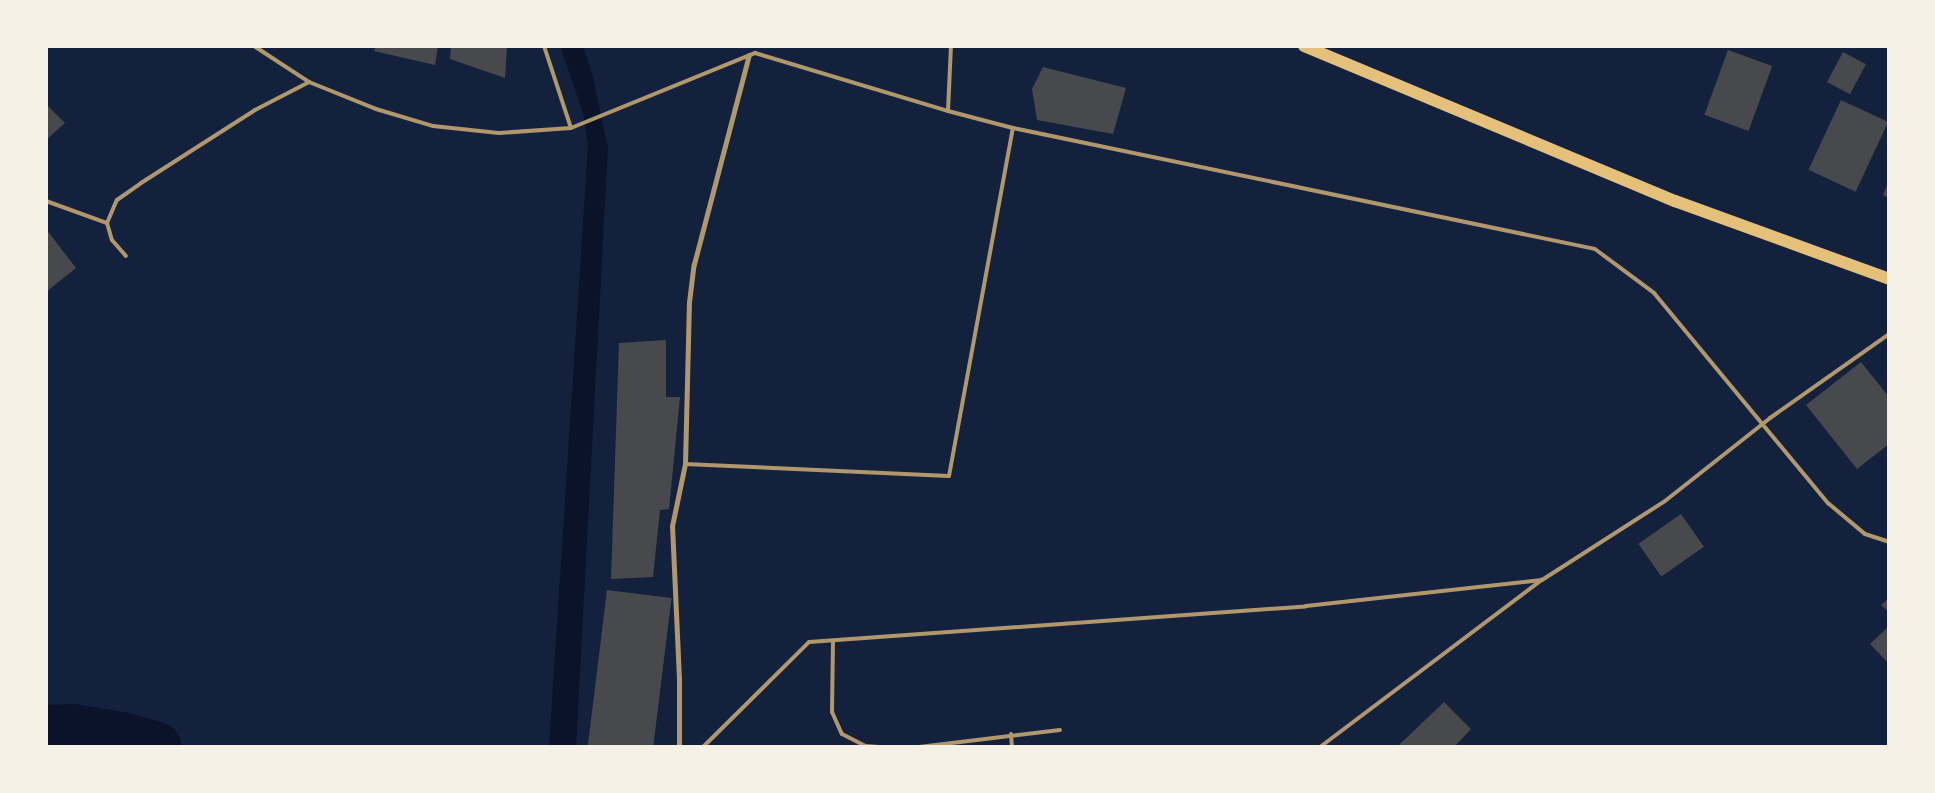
<!DOCTYPE html>
<html>
<head>
<meta charset="utf-8">
<style>
  body { margin:0 }
  #map { position:relative; width:1935px; height:793px; overflow:hidden; background:#14213d; font-family:"Source Sans 3",sans-serif }
  div>[style] { position:absolute }
  .water>* { inset:0; background:#0b132b }
  .river>* { height:51px; margin:-25.5px; padding:0 25.5px; transform-origin:25.5px; border-radius:25.5px; background:#0b132b }
  .building>* { inset:0; background:#48494c; transform-origin:0 0 }
  .service>* { height:4px; margin:-2px; padding:0 2px; transform-origin:2px; border-radius:2px; background:#b1986c }
  .minor>* { height:5px; margin:-2.5px; padding:0 2.5px; transform-origin:2.5px; border-radius:2.5px; background:#b1986c }
  .primary>* { height:12px; margin:-6px; padding:0 6px; transform-origin:6px; border-radius:6px; background:#e5c07b }
  span { translate:-50% -50%; white-space:nowrap; text-align:center; line-height:1.15; -webkit-text-stroke:5px #f6f1e7; paint-order:stroke }
  .frame { position:absolute; inset:0; border:48px solid #f6f1e7; pointer-events:none }
</style>
</head>
<body>
<div id="map">
  <div class="water">
    <i style="clip-path:polygon(560px 46px,583px 46px,592px 73px,608px 148px,576px 747px,549px 747px,588px 145px,583px 113px)"></i>
    <i style="clip-path:polygon(46px 722px,91px 730px,46px 738px)"></i>
  </div>
  <div class="river">
    <i style="left:46px;top:730px;width:26px;rotate:-2deg"></i>
    <i style="left:72px;top:729px;width:51px;rotate:9.1deg"></i>
    <i style="left:122px;top:737px;width:35px;rotate:16deg"></i>
  </div>
  <div class="building">
    <i style="clip-path:polygon(376px 46px,438px 46px,435px 65px,374px 51px)"></i>
    <i style="clip-path:polygon(451px 46px,507px 46px,505px 78px,450px 59px)"></i>
    <i style="left:1728px;top:50px;width:47px;height:69px;rotate:20deg"></i>
    <i style="left:1843px;top:52px;width:26px;height:34px;rotate:28deg"></i>
    <i style="clip-path:polygon(1043px 67px,1126px 88px,1113px 134px,1037px 120px,1032px 89px)"></i>
    <i style="left:1841px;top:100px;width:52px;height:77px;rotate:25deg"></i>
    <i style="clip-path:polygon(46px 104px,65px 123px,46px 140px)"></i>
    <i style="clip-path:polygon(1889px 181px,1889px 198px,1883px 195px)"></i>
    <i style="clip-path:polygon(46px 229px,76px 268px,46px 292px)"></i>
    <i style="clip-path:polygon(666px 340px,666px 397px,680px 397px,669px 509px,660px 510px,653px 577px,611px 579px,619px 343px)"></i>
    <i style="clip-path:polygon(1861px 362px,1889px 397px,1889px 444px,1857px 469px,1806px 405px)"></i>
    <i style="left:1681px;top:514px;width:40px;height:52px;rotate:55deg"></i>
    <i style="left:607px;top:590px;width:65px;height:157px;rotate:7deg"></i>
    <i style="clip-path:polygon(1889px 598px,1889px 612px,1881px 605px)"></i>
    <i style="clip-path:polygon(1889px 626px,1889px 664px,1870px 644px)"></i>
    <i style="clip-path:polygon(1444px 702px,1471px 729px,1454px 747px,1401px 747px,1399px 745px)"></i>
  </div>
  <div class="service">
    <i style="left:254px;top:46px;width:66px;rotate:33.2deg"></i>
    <i style="left:309px;top:82px;width:72px;rotate:21.9deg"></i>
    <i style="left:376px;top:109px;width:59px;rotate:16.6deg"></i>
    <i style="left:433px;top:126px;width:66px;rotate:6.1deg"></i>
    <i style="left:499px;top:133px;width:72px;rotate:-4deg"></i>
    <i style="left:571px;top:128px;width:199px;rotate:-22.2deg"></i>
    <i style="left:755px;top:53px;width:202px;rotate:16.7deg"></i>
    <i style="left:948px;top:111px;width:67px;rotate:14.7deg"></i>
    <i style="left:1013px;top:128px;width:594px;rotate:11.74deg"></i>
    <i style="left:1595px;top:249px;width:74px;rotate:36.7deg"></i>
    <i style="left:1654px;top:293px;width:273px;rotate:50.4deg"></i>
    <i style="left:1828px;top:503px;width:48px;rotate:40deg"></i>
    <i style="left:1865px;top:534px;width:25px;rotate:18deg"></i>
    <i style="left:544px;top:46px;width:86px;rotate:71.8deg"></i>
    <i style="left:948px;top:111px;width:65px;rotate:-87.4deg"></i>
    <i style="left:46px;top:201px;width:65px;rotate:19.8deg"></i>
    <i style="left:107px;top:223px;width:25px;rotate:-67deg"></i>
    <i style="left:117px;top:200px;width:29px;rotate:-35deg"></i>
    <i style="left:141px;top:183px;width:135px;rotate:-32.6deg"></i>
    <i style="left:255px;top:110px;width:61px;rotate:-27.4deg"></i>
    <i style="left:107px;top:223px;width:18px;rotate:74deg"></i>
    <i style="left:112px;top:240px;width:21px;rotate:49deg"></i>
    <i style="left:685px;top:464px;width:264px;rotate:2.6deg"></i>
    <i style="left:949px;top:476px;width:354px;rotate:-79.6deg"></i>
    <i style="left:833px;top:641px;width:71px;rotate:90.8deg"></i>
    <i style="left:832px;top:712px;width:24px;rotate:66deg"></i>
    <i style="left:842px;top:734px;width:27px;rotate:27deg"></i>
    <i style="left:866px;top:746px;width:13px;rotate:4deg"></i>
    <i style="left:1011px;top:734px;width:13px;rotate:86deg"></i>
    <i style="left:703px;top:747px;width:149px;rotate:-44.7deg"></i>
    <i style="left:809px;top:642px;width:498px;rotate:-4.1deg"></i>
    <i style="left:1306px;top:606px;width:237px;rotate:-6.3deg"></i>
    <i style="left:919px;top:747px;width:142px;rotate:-6.9deg"></i>
    <i style="left:1320px;top:747px;width:278px;rotate:-37deg"></i>
    <i style="left:1542px;top:580px;width:146px;rotate:-32.7deg"></i>
    <i style="left:1665px;top:501px;width:134px;rotate:-38.3deg"></i>
    <i style="left:1770px;top:418px;width:146px;rotate:-35.2deg"></i>
  </div>
  <div class="minor">
    <i style="left:679px;top:747px;width:68px;rotate:-90deg"></i>
    <i style="left:679px;top:679px;width:153px;rotate:-92.6deg"></i>
    <i style="left:672px;top:526px;width:63px;rotate:-78.2deg"></i>
    <i style="left:685px;top:464px;width:162px;rotate:-88.6deg"></i>
    <i style="left:689px;top:302px;width:38px;rotate:-83deg"></i>
    <i style="left:694px;top:264px;width:216px;rotate:-75.3deg"></i>
  </div>
  <div class="primary">
    <i style="left:1304px;top:46px;width:402px;rotate:22.7deg"></i>
    <i style="left:1675px;top:201px;width:228px;rotate:20deg"></i>
  </div>
  <div class="frame"></div>
</div>
</body>
</html>
